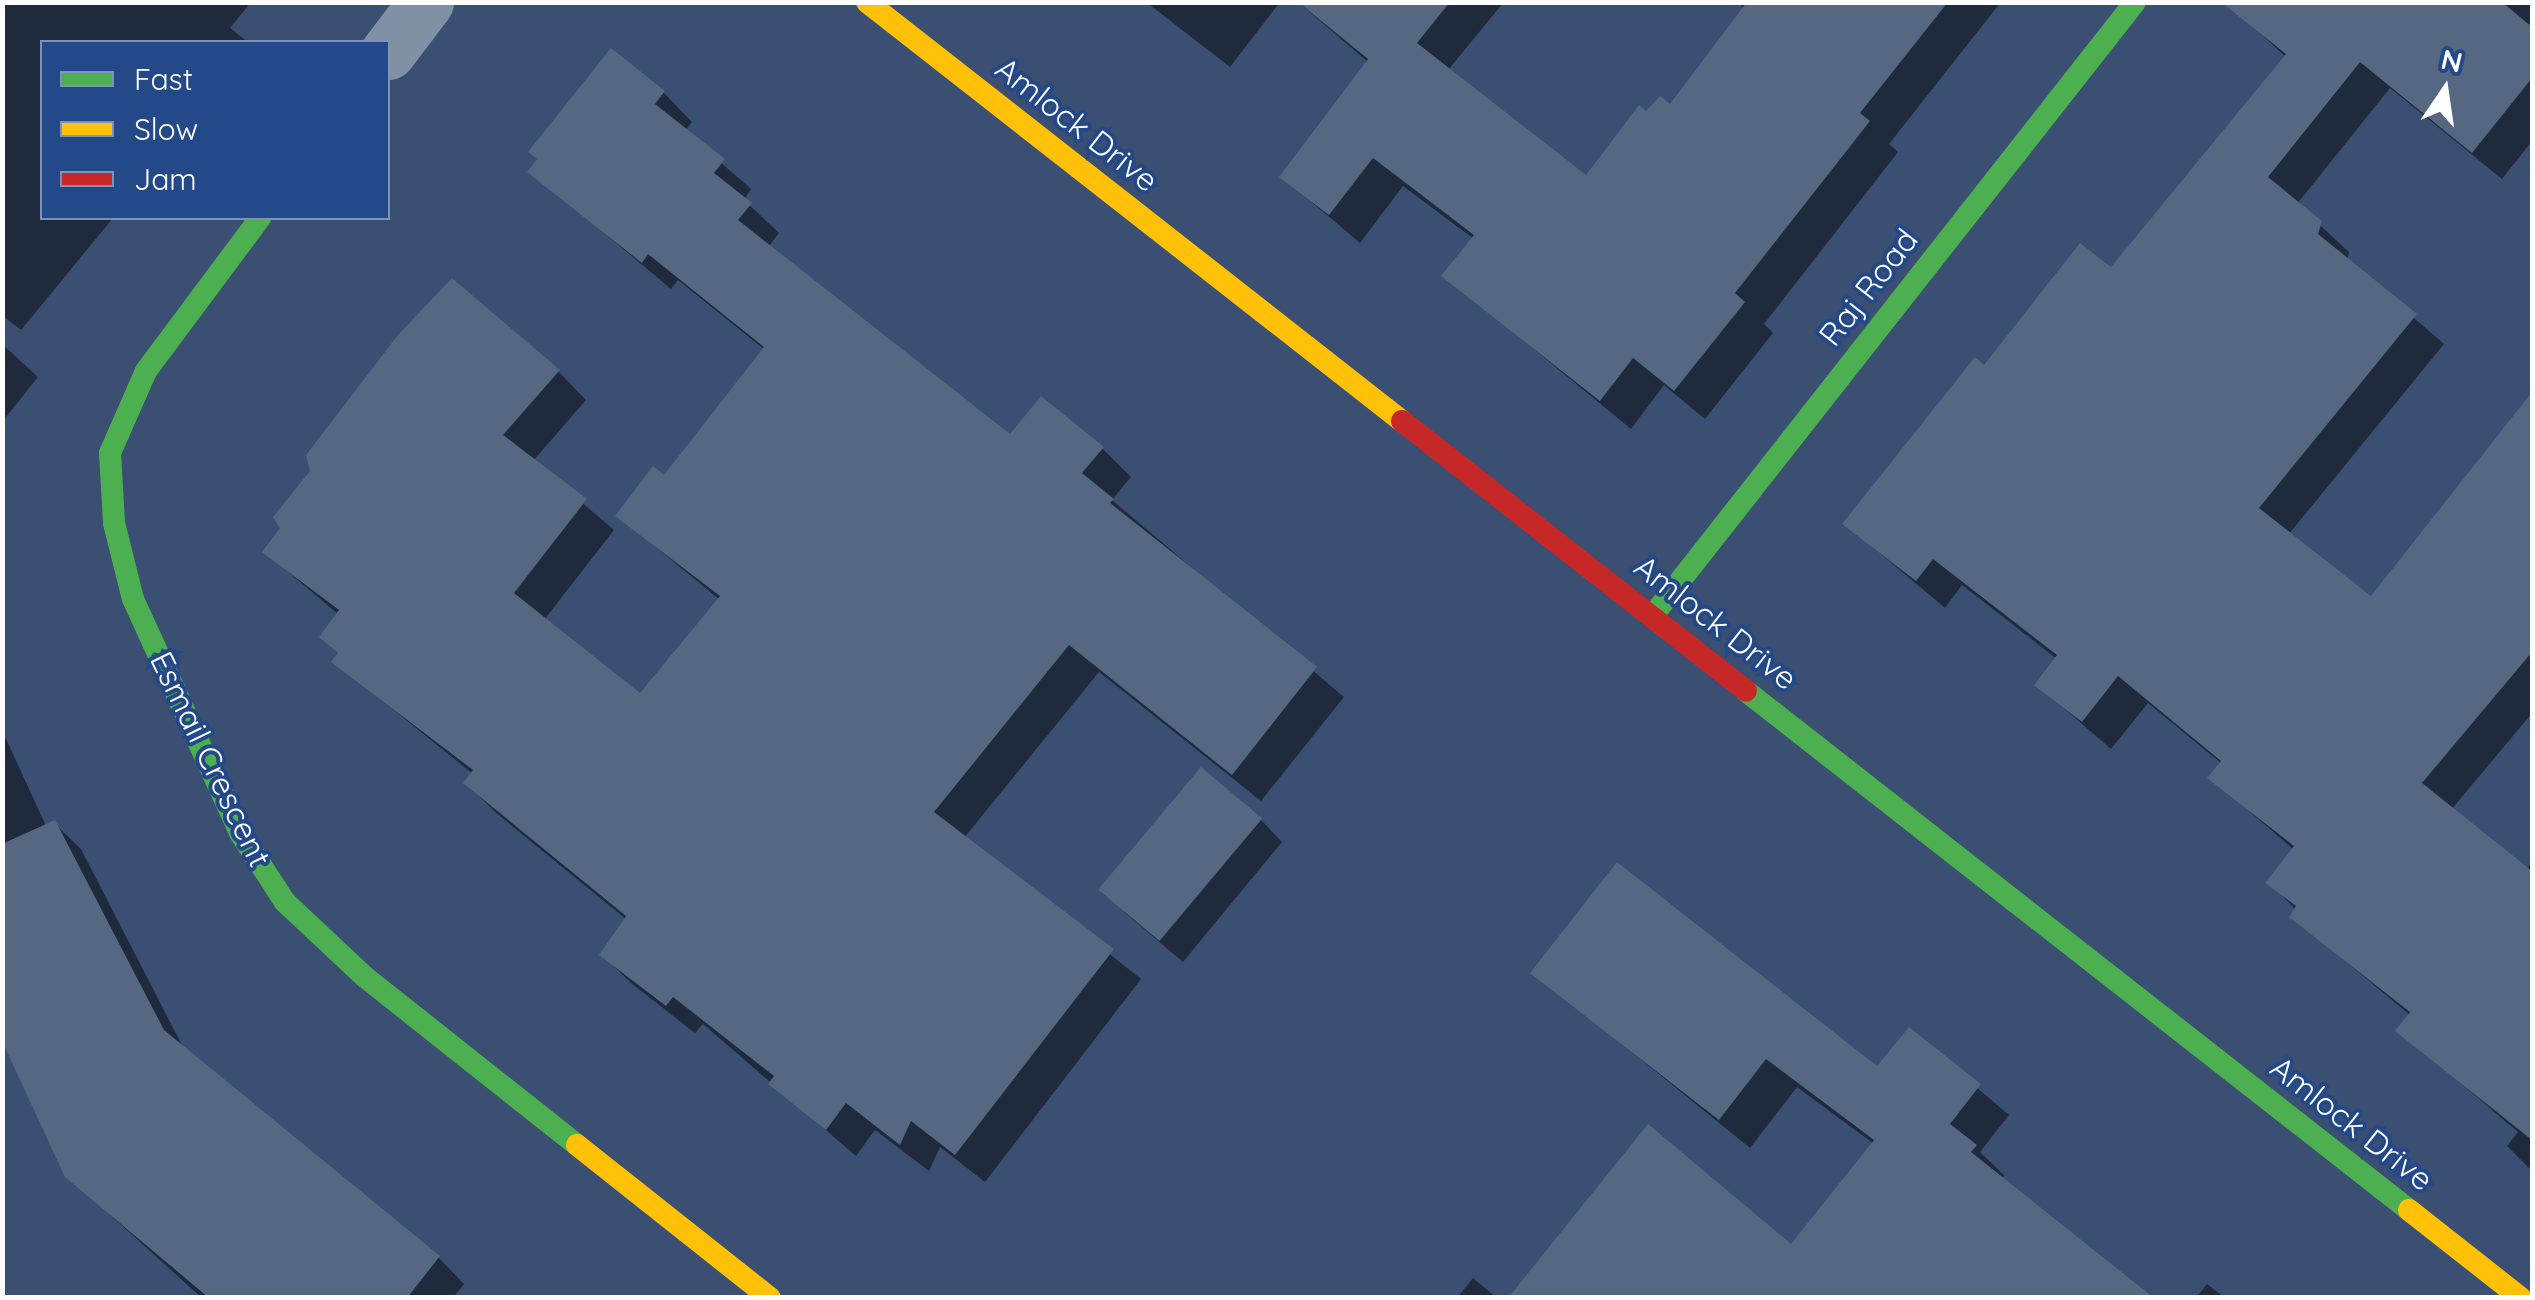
<!DOCTYPE html>
<html>
<head>
<meta charset="utf-8">
<style>
  body { margin:0 }
  #map { position:relative; width:2535px; height:1300px; overflow:hidden; background:#3b4f72; font-family:Quicksand,sans-serif }
  div>[style] { position:absolute }
  .shadow>* { inset:0; background:#0007 }
  .building>* { inset:0; background:#566782; transform-origin:0 0 }
  .street>* { height:55px; margin:-27.5px; padding:0 27.5px; transform-origin:27.5px; border-radius:27.5px; background:#8290a6 }
  .fast>* { height:22px; margin:-11px; padding:0 11px; transform-origin:11px; border-radius:11px; background:#4caf50 }
  .slow>* { height:22px; margin:-11px; padding:0 11px; transform-origin:11px; border-radius:11px; background:#ffc107 }
  .jam>* { height:22px; margin:-11px; padding:0 11px; transform-origin:11px; border-radius:11px; background:#c62828 }
  span { translate:-50% -50%; white-space:nowrap; text-align:center; line-height:1.15; -webkit-text-stroke:8px #244988; paint-order:stroke }
  .street-label { font-size:32px; color:#fff }
  .frame { position:absolute; inset:0; border:5px solid #fff; pointer-events:none }
  .legend { position:absolute; left:40px; top:40px; width:350px; height:180px; box-sizing:border-box; background:#244988; border:2px solid #7c92b8; margin:0; padding:12px 18px; list-style:none; font-size:30px; color:#fff }
  .legend li { display:flex; align-items:center; gap:20px; height:50px }
  .legend b { width:50px; border:2px solid #7c92b8 }
  .north { position:absolute; left:2395px; top:40px; width:100px; height:100px; -webkit-text-stroke:8px #244988; paint-order:stroke; rotate:13deg; font-size:28px; font-weight:700; line-height:40px; text-align:center; color:#fff }
  .north::after { content:''; display:block; margin:auto; width:35px; height:45px; background:#fff; clip-path:polygon(50% 0,100% 100%,50% 72%,0 100%) }
</style>
</head>
<body>
<div id="map">
  <div class="shadow">
    <i style="clip-path:polygon(2px 2px,251px 2px,230px 28px,248px 42px,42px 42px,42px 218px,113px 218px,21px 330px,2px 315px)"></i>
    <i style="clip-path:polygon(1146px 2px,1280px 2px,1230px 67px)"></i>
    <i style="clip-path:polygon(1298px 2px,1504px 2px,1448px 70px,1586px 178px,1647px 114px,1671px 107px,1745px 9px,1737px 2px,2001px 2px,1889px 144px,1898px 152px,1764px 324px,1773px 333px,1705px 419px,1664px 385px,1631px 429px,1445px 276px,1474px 239px,1403px 186px,1360px 243px,1282px 177px,1369px 63px)"></i>
    <i style="clip-path:polygon(2243px 2px,2532px 2px,2532px 141px,2502px 179px,2390px 88px,2297px 204px,2349px 252px,2347px 260px,2444px 344px,2289px 534px,2372px 599px,2532px 396px,2532px 713px,2451px 810px,2526px 870px,2532px 862px,2532px 1171px,2507px 1146px,2518px 1132px,2398px 1030px,2410px 1015px,2292px 917px,2296px 910px,2269px 882px,2294px 850px,2210px 777px,2222px 764px,2148px 703px,2111px 749px,2037px 685px,2057px 659px,1962px 585px,1945px 608px,1845px 524px,1985px 368px,2112px 270px,2287px 58px,2236px 11px)"></i>
    <i style="clip-path:polygon(611px 52px,664px 93px,692px 122px,685px 131px,751px 189px,744px 200px,779px 233px,768px 247px,1010px 437px,1102px 448px,1131px 477px,1112px 500px,1344px 697px,1261px 801px,1099px 672px,964px 838px,1141px 979px,985px 1182px,940px 1147px,929px 1171px,875px 1130px,856px 1156px,703px 1024px,695px 1033px,631px 983px,602px 955px,627px 920px,495px 812px,466px 783px,473px 774px,334px 662px,340px 655px,322px 637px,339px 615px,265px 552px,558px 371px,586px 400px,533px 461px,614px 530px,544px 620px,640px 697px,720px 600px,618px 516px,664px 478px,765px 350px,678px 280px,671px 289px,530px 171px)"></i>
    <i style="clip-path:polygon(2px 344px,38px 377px,2px 422px)"></i>
    <i style="clip-path:polygon(2px 730px,46px 826px,54px 823px,81px 849px,185px 1051px,438px 1257px,464px 1284px,453px 1298px,202px 1298px,67px 1176px,2px 1035px)"></i>
    <i style="clip-path:polygon(1260px 819px,1282px 842px,1183px 962px,1124px 912px)"></i>
    <i style="clip-path:polygon(1533px 972px,1877px 1070px,1909px 1030px,2009px 1115px,1980px 1152px,2005px 1176px,1791px 1247px,1874px 1144px,1797px 1087px,1750px 1148px)"></i>
    <i style="clip-path:polygon(1473px 1278px,1497px 1298px,1457px 1298px)"></i>
    <i style="clip-path:polygon(2207px 1284px,2225px 1298px,2196px 1298px)"></i>
  </div>
  <div class="building">
    <i style="clip-path:polygon(1298px 2px,1450px 2px,1417px 43px,1586px 175px,1639px 105px,1646px 111px,1660px 96px,1670px 104px,1747px 2px,1948px 2px,1860px 113px,1870px 121px,1735px 293px,1745px 302px,1674px 391px,1633px 358px,1600px 401px,1441px 276px,1474px 235px,1373px 158px,1329px 215px,1279px 177px,1368px 59px)"></i>
    <i style="clip-path:polygon(2221px 2px,2502px 2px,2532px 27px,2532px 78px,2472px 153px,2360px 62px,2268px 177px,2322px 221px,2318px 234px,2417px 314px,2259px 508px,2371px 596px,2532px 392px,2532px 652px,2422px 783px,2532px 871px,2532px 1140px,2395px 1031px,2410px 1012px,2289px 917px,2296px 906px,2265px 883px,2294px 846px,2207px 778px,2221px 761px,2118px 676px,2082px 722px,2034px 685px,2057px 655px,1933px 559px,1916px 581px,1842px 524px,1975px 357px,1984px 365px,2080px 243px,2111px 267px,2286px 54px)"></i>
    <i style="clip-path:polygon(611px 48px,665px 91px,655px 104px,725px 159px,714px 173px,752px 203px,738px 220px,1010px 434px,1041px 396px,1104px 447px,1082px 473px,1114px 499px,1110px 503px,1317px 667px,1232px 775px,1069px 645px,934px 812px,1114px 949px,955px 1155px,911px 1121px,900px 1145px,846px 1103px,826px 1130px,768px 1084px,774px 1076px,673px 997px,666px 1006px,599px 955px,626px 916px,463px 783px,473px 770px,331px 662px,338px 653px,319px 637px,339px 610px,262px 552px,280px 528px,273px 517px,310px 471px,306px 455px,398px 335px,452px 278px,560px 370px,503px 435px,587px 499px,514px 593px,640px 693px,720px 596px,615px 516px,653px 466px,664px 475px,764px 347px,648px 254px,642px 263px,527px 172px,537px 159px,528px 152px)"></i>
    <i style="left:1201px;top:767px;width:80px;height:160px;rotate:40deg"></i>
    <i style="clip-path:polygon(55px 820px,164px 1030px,440px 1256px,407px 1298px,209px 1298px,65px 1177px,2px 1041px,2px 844px)"></i>
    <i style="clip-path:polygon(1617px 862px,1877px 1066px,1909px 1027px,1981px 1084px,1950px 1124px,1977px 1145px,1971px 1152px,2154px 1298px,1508px 1298px,1648px 1124px,1791px 1244px,1874px 1140px,1766px 1059px,1719px 1120px,1530px 973px)"></i>
  </div>
  <div class="street">
    <i style="left:388px;top:52px;width:63px;rotate:-52.8deg"></i>
  </div>
  <div class="fast">
    <i style="left:260px;top:218px;width:191px;rotate:126.7deg"></i>
    <i style="left:146px;top:371px;width:90px;rotate:113.7deg"></i>
    <i style="left:110px;top:453px;width:70px;rotate:86.7deg"></i>
    <i style="left:114px;top:523px;width:78px;rotate:76deg"></i>
    <i style="left:133px;top:599px;width:257px;rotate:65.4deg"></i>
    <i style="left:240px;top:833px;width:82px;rotate:56.9deg"></i>
    <i style="left:285px;top:902px;width:110px;rotate:43.2deg"></i>
    <i style="left:365px;top:977px;width:270px;rotate:38.4deg"></i>
    <i style="left:1654px;top:614px;width:778px;rotate:-51.83deg"></i>
    <i style="left:1746px;top:691px;width:842px;rotate:38.05deg"></i>
  </div>
  <div class="slow">
    <i style="left:867px;top:2px;width:680px;rotate:38.07deg"></i>
    <i style="left:577px;top:1145px;width:246px;rotate:38.4deg"></i>
    <i style="left:2409px;top:1210px;width:142px;rotate:38.2deg"></i>
  </div>
  <div class="jam">
    <i style="left:1402px;top:421px;width:437px;rotate:38.1deg"></i>
  </div>
  <div class="street-label">
    <span style="left:1077px;top:124px;rotate:38deg">Amlock Drive</span>
    <span style="left:1868px;top:287px;rotate:-52deg">Raj Road</span>
    <span style="left:1716px;top:622px;rotate:38deg">Amlock Drive</span>
    <span style="left:211px;top:759px;rotate:64deg">Esmail Crescent</span>
    <span style="left:2352px;top:1123px;rotate:38deg">Amlock Drive</span>
  </div>
  <div class="frame"></div>
  <ul class="legend">
  <li><b style="height:12px;background:#4caf50"></b>Fast</li>
  <li><b style="height:12px;background:#ffc107"></b>Slow</li>
  <li><b style="height:12px;background:#c62828"></b>Jam</li>
  </ul>
  <div class="north">N</div>
</div>
</body>
</html>
